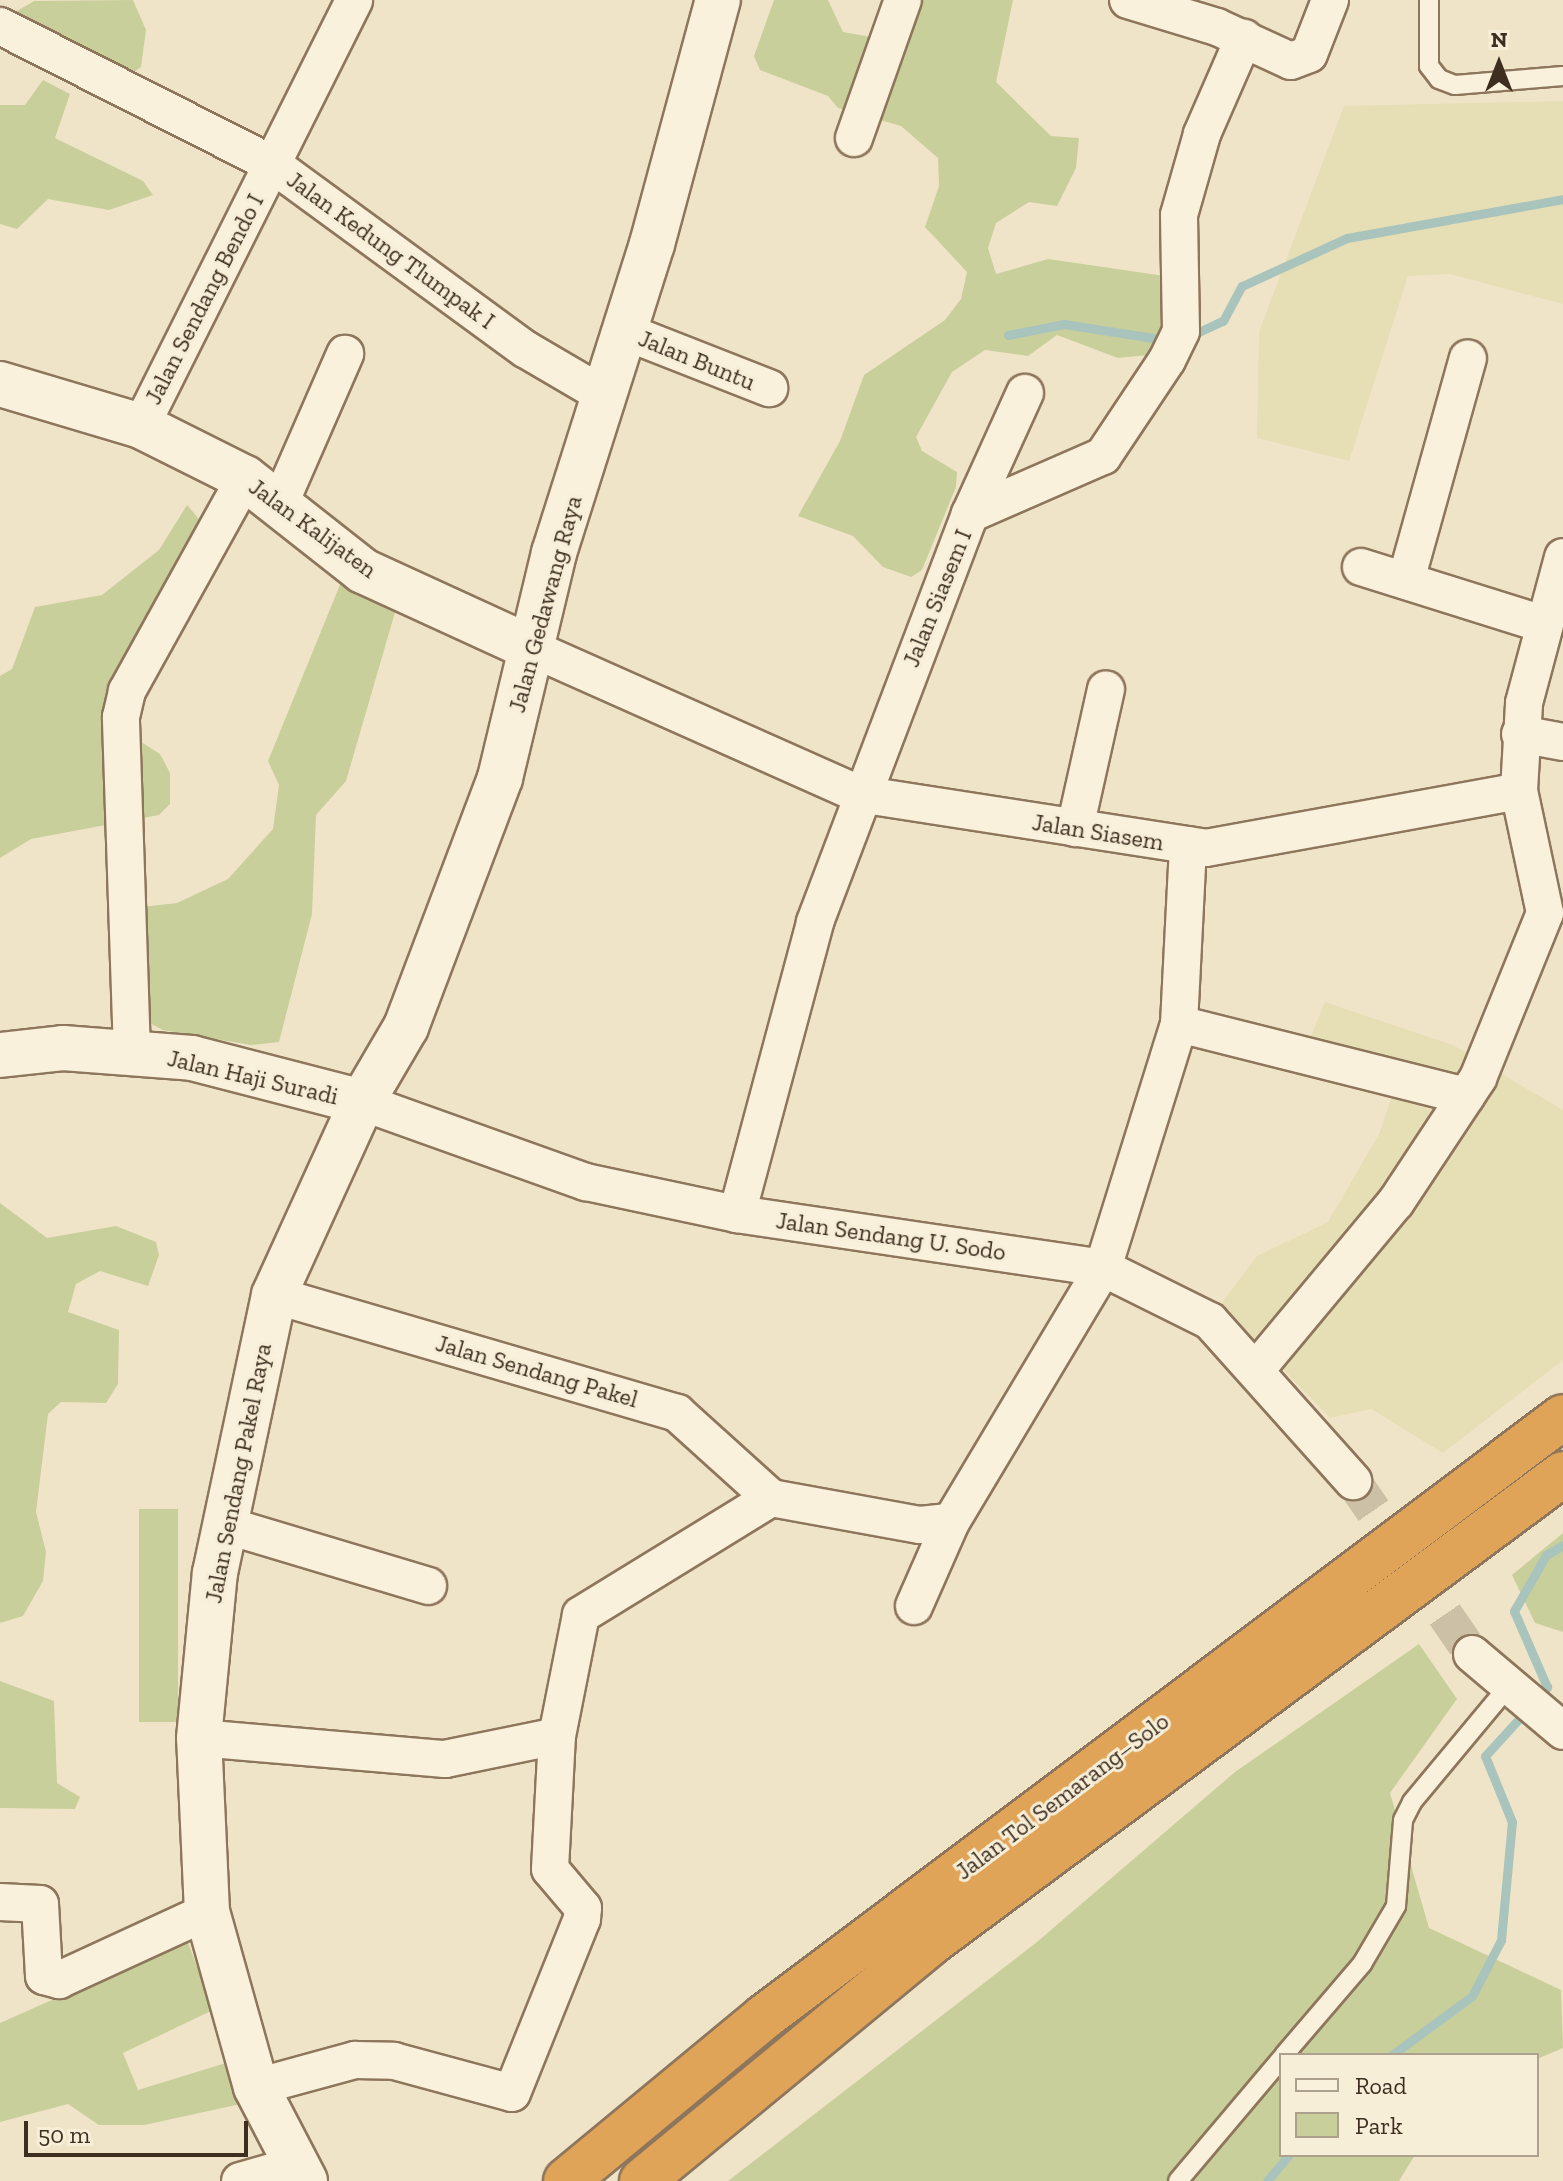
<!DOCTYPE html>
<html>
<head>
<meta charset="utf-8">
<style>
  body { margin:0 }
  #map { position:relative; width:1563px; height:2181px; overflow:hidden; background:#f0e4c8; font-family:"Zilla Slab",serif }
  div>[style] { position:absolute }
  .farmland>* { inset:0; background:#e6deb5 }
  .green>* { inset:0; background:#c9cf9b; transform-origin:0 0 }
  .stream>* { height:9px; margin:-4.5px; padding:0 4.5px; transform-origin:4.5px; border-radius:4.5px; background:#a9c4bc }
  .minor-tunnel>* { height:36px; margin-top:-18px; transform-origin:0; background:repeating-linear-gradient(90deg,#ccc0a6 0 36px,transparent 0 54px) }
  .roads { filter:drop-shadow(2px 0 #8d765c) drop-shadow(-2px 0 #8d765c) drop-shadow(0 2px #8d765c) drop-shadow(0 -2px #8d765c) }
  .service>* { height:18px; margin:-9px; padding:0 9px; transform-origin:9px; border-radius:9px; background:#faf1dc }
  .minor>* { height:36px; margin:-18px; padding:0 18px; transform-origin:18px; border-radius:18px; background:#faf1dc }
  .tertiary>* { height:44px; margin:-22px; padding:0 22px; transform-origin:22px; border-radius:22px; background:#faf1dc }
  .motorway>* { height:44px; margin:-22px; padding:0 22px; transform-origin:22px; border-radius:22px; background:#e0a458 }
  span { translate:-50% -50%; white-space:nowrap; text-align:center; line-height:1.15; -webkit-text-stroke:6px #f7eed8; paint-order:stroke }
  .street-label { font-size:24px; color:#3d2e20 }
  .legend { position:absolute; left:1279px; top:2053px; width:260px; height:104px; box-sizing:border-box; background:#f7eed8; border:2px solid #ada18e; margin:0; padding:10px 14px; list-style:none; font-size:24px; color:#3d2e20 }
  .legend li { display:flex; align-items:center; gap:16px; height:40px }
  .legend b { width:40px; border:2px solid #ada18e }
  .north { position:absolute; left:1459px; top:24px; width:80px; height:80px; -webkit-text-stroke:6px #f7eed8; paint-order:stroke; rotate:0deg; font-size:22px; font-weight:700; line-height:32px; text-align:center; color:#3d2e20 }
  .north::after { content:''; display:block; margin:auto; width:28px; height:36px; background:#3d2e20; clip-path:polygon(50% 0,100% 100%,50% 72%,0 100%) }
  .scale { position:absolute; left:24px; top:2121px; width:224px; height:36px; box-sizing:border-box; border:4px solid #3d2e20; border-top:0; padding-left:10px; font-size:24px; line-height:28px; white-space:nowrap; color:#3d2e20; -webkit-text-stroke:6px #f7eed8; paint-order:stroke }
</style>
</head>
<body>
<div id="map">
  <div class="farmland">
    <i style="clip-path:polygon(1563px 101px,1563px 304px,1450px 274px,1408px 276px,1349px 461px,1257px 438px,1259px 332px,1344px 106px)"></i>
    <i style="clip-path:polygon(1325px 1002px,1453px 1045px,1563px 1110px,1563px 1360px,1443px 1453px,1371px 1409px,1330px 1418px,1221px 1304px,1257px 1256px,1328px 1222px,1380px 1132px,1401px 1069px,1311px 1036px)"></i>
  </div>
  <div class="green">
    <i style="clip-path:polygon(133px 0,146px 30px,141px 67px,131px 74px,14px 29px,17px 11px,34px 1px)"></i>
    <i style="clip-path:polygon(774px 0,828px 0,843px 32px,906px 43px,923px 0,1013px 0,996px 82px,1051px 136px,1079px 138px,1076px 168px,1057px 206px,1029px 202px,996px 223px,988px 248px,996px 274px,1048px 259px,1165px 276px,1170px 305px,1148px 355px,1118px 358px,1057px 335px,1028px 356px,985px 350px,952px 372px,916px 437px,922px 451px,957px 472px,956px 487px,922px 570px,911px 577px,883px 567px,853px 536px,798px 516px,840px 441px,864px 375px,945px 320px,961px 299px,967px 272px,925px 227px,939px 186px,938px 158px,901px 126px,838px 108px,828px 96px,760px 70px,754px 56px)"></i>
    <i style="clip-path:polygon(43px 80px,70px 94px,55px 138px,143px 181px,153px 195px,109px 210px,48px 199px,17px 229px,0 224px,0 105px,25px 105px)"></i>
    <i style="clip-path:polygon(187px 505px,204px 525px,132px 646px,138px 740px,160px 754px,170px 773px,170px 804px,159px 815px,31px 839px,0 858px,0 676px,12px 669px,35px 607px,102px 595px,159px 550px)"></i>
    <i style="clip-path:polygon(344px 575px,398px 602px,346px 781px,316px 815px,312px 914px,279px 1042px,251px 1045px,163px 1030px,138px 1017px,142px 907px,177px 903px,228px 879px,273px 829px,279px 785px,268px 761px)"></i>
    <i style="clip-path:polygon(0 1203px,47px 1238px,116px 1226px,156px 1242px,159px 1255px,148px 1286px,100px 1271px,76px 1284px,68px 1312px,119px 1330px,118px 1384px,106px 1403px,61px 1402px,48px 1414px,36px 1512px,46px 1552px,43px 1581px,23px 1616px,0 1623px)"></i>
    <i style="left:139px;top:1509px;width:39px;height:213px"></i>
    <i style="clip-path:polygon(1563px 1533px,1563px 1632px,1535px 1623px,1512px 1575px)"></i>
    <i style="clip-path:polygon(1419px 1644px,1457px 1699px,1390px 1793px,1429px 1928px,1561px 1990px,1563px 2048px,1537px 2059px,1281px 2055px,1281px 2155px,1415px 2155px,1399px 2181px,728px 2181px,1037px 1942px,1235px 1772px)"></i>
    <i style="clip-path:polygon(0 1681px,54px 1701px,57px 1783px,80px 1797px,75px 1809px,0 1808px)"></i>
    <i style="clip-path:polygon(187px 1940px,213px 2010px,123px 2053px,138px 2090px,229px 2062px,250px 2102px,144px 2125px,99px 2125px,68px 2104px,0 2122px,0 2023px)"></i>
  </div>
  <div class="stream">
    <i style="left:1008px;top:335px;width:57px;rotate:-11.1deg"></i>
    <i style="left:1064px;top:324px;width:103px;rotate:8.9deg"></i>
    <i style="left:1188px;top:337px;width:38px;rotate:-25deg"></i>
    <i style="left:1223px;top:321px;width:40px;rotate:-62deg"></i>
    <i style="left:1242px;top:286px;width:115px;rotate:-24.6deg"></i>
    <i style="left:1347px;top:238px;width:219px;rotate:-10.2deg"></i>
    <i style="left:1537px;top:1699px;width:16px;rotate:-50deg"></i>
    <i style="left:1547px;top:1687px;width:83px;rotate:-113.5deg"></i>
    <i style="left:1514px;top:1611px;width:64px;rotate:-60.3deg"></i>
    <i style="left:1546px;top:1555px;width:20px;rotate:-30deg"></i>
    <i style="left:1392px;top:2055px;width:99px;rotate:-36.4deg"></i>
    <i style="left:1472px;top:1996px;width:63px;rotate:-62.6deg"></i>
    <i style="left:1501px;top:1940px;width:119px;rotate:-84.7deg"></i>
    <i style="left:1512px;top:1822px;width:71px;rotate:-112.2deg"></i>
    <i style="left:1485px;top:1756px;width:62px;rotate:-47.6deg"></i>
    <i style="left:1267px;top:2181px;width:34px;rotate:-50deg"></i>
  </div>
  <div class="minor-tunnel">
    <i style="left:1353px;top:1481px;width:210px;rotate:55.5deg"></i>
  </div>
  <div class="roads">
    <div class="service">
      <i style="left:1429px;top:0;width:66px;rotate:90deg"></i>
      <i style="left:1429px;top:66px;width:16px;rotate:52deg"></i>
      <i style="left:1439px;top:79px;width:17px;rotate:21deg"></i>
      <i style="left:1455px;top:85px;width:108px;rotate:-4.8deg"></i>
      <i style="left:1284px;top:2055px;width:120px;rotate:-49.4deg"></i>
      <i style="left:1362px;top:1964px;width:67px;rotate:-59.6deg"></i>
      <i style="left:1396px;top:1906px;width:86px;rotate:-85.3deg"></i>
      <i style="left:1403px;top:1820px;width:20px;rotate:-63deg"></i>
      <i style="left:1412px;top:1802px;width:148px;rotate:-50.2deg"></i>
      <i style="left:1178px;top:2181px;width:160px;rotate:-49.8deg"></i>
    </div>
    <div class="minor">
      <i style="left:1128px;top:0;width:93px;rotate:16.9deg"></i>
      <i style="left:1217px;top:27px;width:81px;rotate:24.7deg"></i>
      <i style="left:1291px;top:61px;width:19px;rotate:-21deg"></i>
      <i style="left:1309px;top:54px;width:58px;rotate:-68.7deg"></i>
      <i style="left:0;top:26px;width:305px;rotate:26.9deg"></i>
      <i style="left:272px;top:164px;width:313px;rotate:36.2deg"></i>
      <i style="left:525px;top:349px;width:93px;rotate:30.4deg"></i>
      <i style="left:854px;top:138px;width:146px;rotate:-70.5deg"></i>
      <i style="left:626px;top:332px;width:154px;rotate:21.4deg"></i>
      <i style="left:141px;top:426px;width:476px;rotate:-63.4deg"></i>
      <i style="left:280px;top:503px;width:163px;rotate:-66.4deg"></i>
      <i style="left:970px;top:514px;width:133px;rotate:-65.6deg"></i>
      <i style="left:1361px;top:567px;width:191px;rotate:17.4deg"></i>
      <i style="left:1406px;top:580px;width:230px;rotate:-74.4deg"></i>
      <i style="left:533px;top:649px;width:357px;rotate:24deg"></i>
      <i style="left:859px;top:794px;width:351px;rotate:8.8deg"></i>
      <i style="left:1206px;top:848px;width:318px;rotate:-10.3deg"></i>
      <i style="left:1519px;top:791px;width:88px;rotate:-86.7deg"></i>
      <i style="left:1524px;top:703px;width:151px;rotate:-75deg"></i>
      <i style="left:1520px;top:734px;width:44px;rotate:10.5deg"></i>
      <i style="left:1075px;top:828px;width:142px;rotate:-77.4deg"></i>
      <i style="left:1179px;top:1024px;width:296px;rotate:14.1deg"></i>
      <i style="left:132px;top:1053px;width:336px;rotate:-91.9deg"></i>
      <i style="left:121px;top:717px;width:27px;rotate:-77deg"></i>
      <i style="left:127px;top:691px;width:244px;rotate:-61deg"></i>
      <i style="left:362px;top:1102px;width:238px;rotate:19.7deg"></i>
      <i style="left:586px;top:1182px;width:154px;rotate:12deg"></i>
      <i style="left:737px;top:1214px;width:370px;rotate:8.4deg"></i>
      <i style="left:1103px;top:1268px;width:119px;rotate:26.4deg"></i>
      <i style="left:1210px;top:1321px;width:215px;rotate:48.2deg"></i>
      <i style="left:737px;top:1214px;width:302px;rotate:-75deg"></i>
      <i style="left:815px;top:922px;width:436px;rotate:-69.2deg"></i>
      <i style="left:970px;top:514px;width:145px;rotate:-23.6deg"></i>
      <i style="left:1103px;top:456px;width:115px;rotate:-56.3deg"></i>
      <i style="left:1167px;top:360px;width:32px;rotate:-64deg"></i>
      <i style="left:1181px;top:331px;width:116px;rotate:-91deg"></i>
      <i style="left:1179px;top:215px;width:84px;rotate:-74.1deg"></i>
      <i style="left:1202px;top:134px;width:105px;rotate:-66.4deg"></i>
      <i style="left:274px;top:1295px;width:420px;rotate:16.3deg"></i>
      <i style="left:677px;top:1413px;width:127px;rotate:42.1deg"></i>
      <i style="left:771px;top:1498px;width:151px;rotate:10.3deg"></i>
      <i style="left:920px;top:1525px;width:31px;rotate:-6deg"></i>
      <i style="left:951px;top:1522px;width:296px;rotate:-59.1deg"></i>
      <i style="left:1103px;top:1268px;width:256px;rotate:-72.7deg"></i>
      <i style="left:1179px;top:1024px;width:179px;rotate:-87.1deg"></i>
      <i style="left:1255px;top:1371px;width:220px;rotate:-50.2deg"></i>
      <i style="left:1396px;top:1202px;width:149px;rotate:-56.5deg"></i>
      <i style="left:1478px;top:1078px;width:178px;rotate:-67.9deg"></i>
      <i style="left:1545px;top:913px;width:125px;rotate:-102deg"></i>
      <i style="left:225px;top:1525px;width:212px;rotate:16.7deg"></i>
      <i style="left:914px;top:1606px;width:92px;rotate:-66.2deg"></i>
      <i style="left:1472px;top:1654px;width:119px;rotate:40.2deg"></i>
      <i style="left:199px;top:1738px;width:247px;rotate:4.9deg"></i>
      <i style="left:445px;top:1759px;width:114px;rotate:-11.6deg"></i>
      <i style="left:557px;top:1736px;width:123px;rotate:-78.8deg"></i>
      <i style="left:581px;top:1615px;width:223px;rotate:-31.6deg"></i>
      <i style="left:0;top:1902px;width:40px;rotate:2.9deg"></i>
      <i style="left:40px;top:1904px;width:72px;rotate:86.8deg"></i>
      <i style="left:44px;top:1976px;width:16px;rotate:15deg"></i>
      <i style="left:59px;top:1980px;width:163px;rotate:-24.7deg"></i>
      <i style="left:256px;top:2087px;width:103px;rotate:-15.3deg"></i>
      <i style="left:355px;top:2060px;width:39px;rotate:1deg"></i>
      <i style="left:394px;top:2061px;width:122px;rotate:15.2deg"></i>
      <i style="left:512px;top:2093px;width:188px;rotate:-68.1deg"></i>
      <i style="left:582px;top:1919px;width:11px;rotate:-85deg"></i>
      <i style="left:583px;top:1908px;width:51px;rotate:-130.2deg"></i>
      <i style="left:550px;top:1869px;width:133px;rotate:-87deg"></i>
      <i style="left:240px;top:2181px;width:58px;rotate:-15.9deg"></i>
    </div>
    <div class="tertiary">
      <i style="left:0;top:384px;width:147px;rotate:16.6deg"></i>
      <i style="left:141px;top:426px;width:116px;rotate:26.6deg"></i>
      <i style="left:245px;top:478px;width:150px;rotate:38.2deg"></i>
      <i style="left:363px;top:571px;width:187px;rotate:24.6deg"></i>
      <i style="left:0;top:1055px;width:63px;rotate:-6.3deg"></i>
      <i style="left:63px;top:1048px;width:129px;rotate:4.4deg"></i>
      <i style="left:192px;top:1058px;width:176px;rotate:14.5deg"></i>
      <i style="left:305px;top:2181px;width:106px;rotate:-117.5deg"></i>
      <i style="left:256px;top:2087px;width:182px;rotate:-105.6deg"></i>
      <i style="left:207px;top:1912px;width:174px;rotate:-92.6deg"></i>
      <i style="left:199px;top:1738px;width:166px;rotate:-84.5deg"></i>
      <i style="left:215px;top:1573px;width:284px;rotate:-78deg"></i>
      <i style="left:274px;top:1295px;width:212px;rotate:-65.5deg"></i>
      <i style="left:362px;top:1102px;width:87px;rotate:-59.6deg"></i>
      <i style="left:406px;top:1027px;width:266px;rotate:-69.3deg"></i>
      <i style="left:500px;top:778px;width:231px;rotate:-76.5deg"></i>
      <i style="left:554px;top:553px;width:324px;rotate:-72.4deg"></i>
      <i style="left:652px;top:244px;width:253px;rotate:-74.9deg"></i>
    </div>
    <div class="motorway">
      <i style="left:566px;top:2181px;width:257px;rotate:-39.6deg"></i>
      <i style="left:764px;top:2017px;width:999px;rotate:-36.9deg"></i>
      <i style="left:642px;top:2181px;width:372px;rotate:-39.5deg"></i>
      <i style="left:929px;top:1944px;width:789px;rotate:-36.55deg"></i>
    </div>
  </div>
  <div class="street-label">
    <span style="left:391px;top:250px;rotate:36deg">Jalan Kedung Tlumpak I</span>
    <span style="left:204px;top:299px;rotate:-63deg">Jalan Sendang Bendo I</span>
    <span style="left:697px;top:360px;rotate:22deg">Jalan Buntu</span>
    <span style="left:313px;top:528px;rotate:36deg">Jalan Kalijaten</span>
    <span style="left:937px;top:598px;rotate:-68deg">Jalan Siasem I</span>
    <span style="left:545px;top:604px;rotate:-75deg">Jalan Gedawang Raya</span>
    <span style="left:1098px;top:832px;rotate:9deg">Jalan Siasem</span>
    <span style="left:253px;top:1077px;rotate:13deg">Jalan Haji Suradi</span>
    <span style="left:891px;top:1236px;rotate:8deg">Jalan Sendang U. Sodo</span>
    <span style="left:537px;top:1371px;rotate:16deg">Jalan Sendang Pakel</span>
    <span style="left:238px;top:1473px;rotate:-79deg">Jalan Sendang Pakel Raya</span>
    <span style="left:1062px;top:1796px;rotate:-37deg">Jalan Tol Semarang–Solo</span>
  </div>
  <ul class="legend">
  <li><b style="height:10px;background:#faf1dc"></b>Road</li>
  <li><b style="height:22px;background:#c9cf9b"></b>Park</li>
  </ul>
  <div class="north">N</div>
  <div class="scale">50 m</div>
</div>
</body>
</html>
